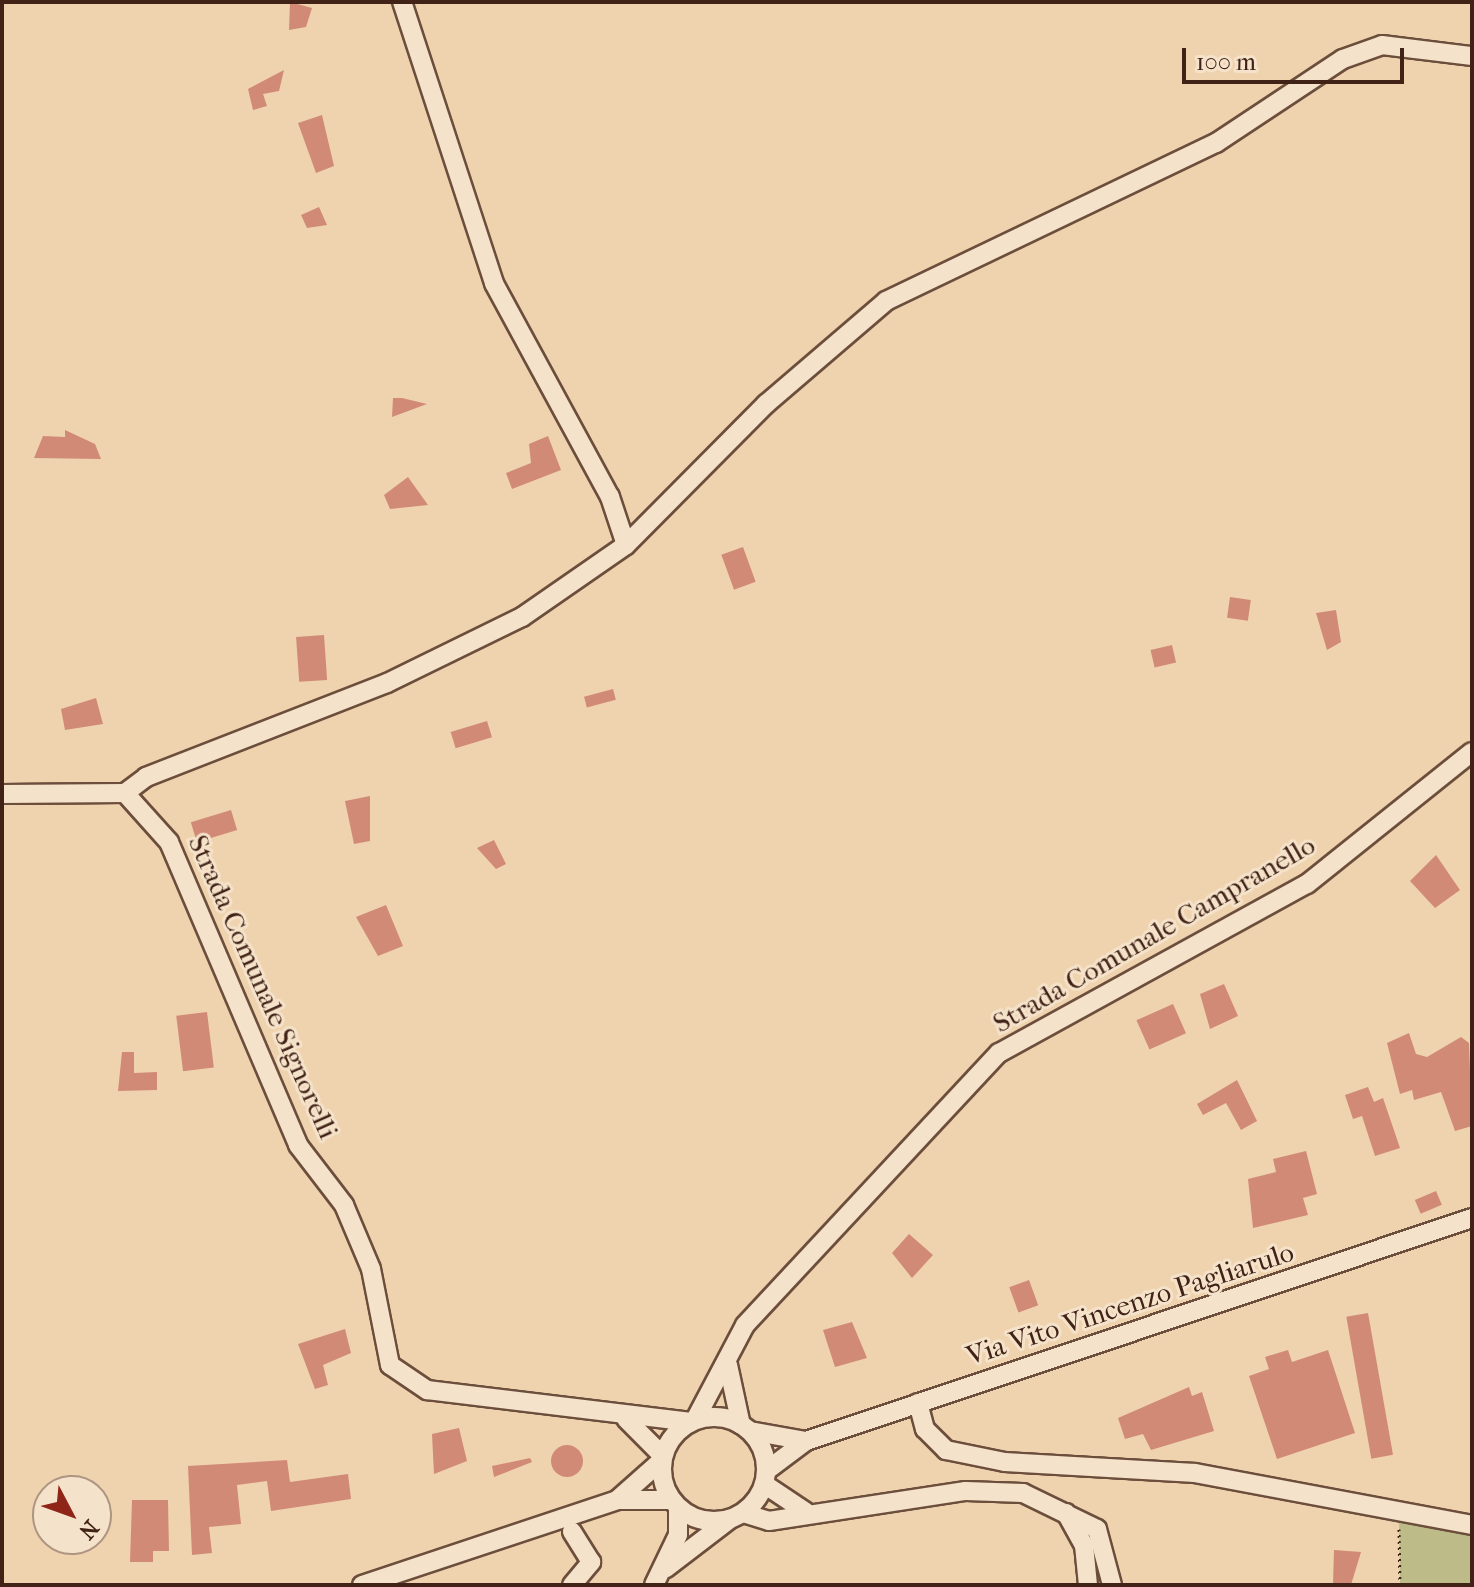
<!DOCTYPE html>
<html>
<head>
<meta charset="utf-8">
<style>
  body { margin:0 }
  #map { position:relative; width:1474px; height:1587px; overflow:hidden; background:#efd3ae; font-family:"IM FELL French Canon",serif }
  div>[style] { position:absolute }
  .green>* { inset:0; background:#bdbb88 }
  .building>* { inset:0; background:#d18a76; transform-origin:0 0 }
  .round { border-radius:50% }
  .path>* { height:3px; margin-top:-1.5px; transform-origin:0; background:repeating-linear-gradient(90deg,#402216 0 2px,transparent 0 6px) }
  .roads { filter:drop-shadow(2px 0 #6c4e3c) drop-shadow(-2px 0 #6c4e3c) drop-shadow(0 2px #6c4e3c) drop-shadow(0 -2px #6c4e3c) }
  .minor>* { height:18px; margin:-9px; padding:0 9px; transform-origin:9px; border-radius:9px; background:#f5e2ca }
  .minor>.ring { margin:-9px; padding:0; box-sizing:content-box; background:none; border:18px solid #f5e2ca; border-radius:50% }
  span { translate:-50% -50%; white-space:nowrap; text-align:center; line-height:1.15; -webkit-text-stroke:6px #f5e2ca; paint-order:stroke }
  .street-label { font-size:28px; color:#402216 }
  .frame { position:absolute; inset:0; border:4px solid #402216; pointer-events:none }
  .north { position:absolute; left:32px; top:1475px; width:80px; height:80px; box-sizing:border-box; background:#f5e2ca; border:2px solid #ad9582; border-radius:50%; rotate:131deg; font-size:22px; font-weight:700; line-height:32px; text-align:center; color:#402216 }
  .north::after { content:''; display:block; margin:auto; width:28px; height:36px; background:#8f2418; clip-path:polygon(50% 0,100% 100%,50% 72%,0 100%) }
  .scale { position:absolute; left:1182px; top:48px; width:222px; height:36px; box-sizing:border-box; border:4px solid #402216; border-top:0; padding-left:10px; font-size:24px; line-height:28px; white-space:nowrap; color:#402216; -webkit-text-stroke:6px #f5e2ca; paint-order:stroke }
</style>
</head>
<body>
<div id="map">
  <div class="green">
    <i style="clip-path:polygon(1399px 1513px,1472px 1527px,1472px 1585px,1400px 1585px)"></i>
  </div>
  <div class="building">
    <i style="clip-path:polygon(290px 2px,312px 8px,306px 27px,289px 30px)"></i>
    <i style="clip-path:polygon(284px 70px,279px 91px,263px 94px,267px 106px,253px 110px,248px 89px)"></i>
    <i style="clip-path:polygon(322px 115px,334px 166px,316px 173px,298px 123px)"></i>
    <i style="clip-path:polygon(319px 207px,327px 225px,307px 228px,301px 215px)"></i>
    <i style="clip-path:polygon(393px 398px,402px 398px,427px 404px,392px 417px)"></i>
    <i style="clip-path:polygon(65px 430px,95px 444px,101px 459px,34px 458px,43px 436px,65px 437px)"></i>
    <i style="clip-path:polygon(548px 436px,561px 470px,512px 489px,506px 473px,531px 463px,529px 444px)"></i>
    <i style="clip-path:polygon(408px 477px,428px 505px,390px 509px,384px 495px)"></i>
    <i style="left:743px;top:547px;width:37px;height:23px;rotate:70deg"></i>
    <i style="left:1230px;top:597px;width:21px;height:21px;rotate:8deg"></i>
    <i style="clip-path:polygon(1336px 610px,1341px 642px,1327px 650px,1316px 613px)"></i>
    <i style="left:324px;top:635px;width:45px;height:28px;rotate:86deg"></i>
    <i style="left:1172px;top:645px;width:18px;height:22px;rotate:77deg"></i>
    <i style="left:613px;top:689px;width:11px;height:30px;rotate:75deg"></i>
    <i style="clip-path:polygon(96px 698px,103px 724px,65px 730px,61px 709px)"></i>
    <i style="left:487px;top:721px;width:17px;height:38px;rotate:73deg"></i>
    <i style="clip-path:polygon(370px 796px,370px 841px,354px 844px,345px 801px)"></i>
    <i style="left:231px;top:810px;width:21px;height:42px;rotate:73deg"></i>
    <i style="clip-path:polygon(494px 840px,506px 864px,496px 869px,477px 848px)"></i>
    <i style="clip-path:polygon(1436px 855px,1460px 890px,1435px 908px,1410px 881px)"></i>
    <i style="clip-path:polygon(386px 905px,403px 946px,378px 956px,356px 917px)"></i>
    <i style="clip-path:polygon(1224px 984px,1238px 1016px,1210px 1029px,1200px 994px)"></i>
    <i style="left:1173px;top:1004px;width:32px;height:40px;rotate:66deg"></i>
    <i style="left:207px;top:1012px;width:56px;height:31px;rotate:83deg"></i>
    <i style="clip-path:polygon(1409px 1033px,1416px 1054px,1427px 1057px,1461px 1037px,1469px 1043px,1472px 1126px,1455px 1131px,1441px 1092px,1414px 1100px,1412px 1090px,1400px 1094px,1387px 1043px)"></i>
    <i style="clip-path:polygon(122px 1052px,134px 1052px,134px 1073px,157px 1072px,157px 1090px,118px 1091px)"></i>
    <i style="clip-path:polygon(1237px 1080px,1257px 1121px,1241px 1130px,1226px 1103px,1203px 1115px,1197px 1104px)"></i>
    <i style="clip-path:polygon(1368px 1087px,1374px 1102px,1383px 1098px,1400px 1148px,1375px 1156px,1362px 1116px,1353px 1119px,1345px 1095px)"></i>
    <i style="clip-path:polygon(1306px 1151px,1317px 1194px,1303px 1198px,1308px 1215px,1253px 1228px,1248px 1179px,1276px 1172px,1273px 1159px)"></i>
    <i style="left:1436px;top:1191px;width:15px;height:23px;rotate:67deg"></i>
    <i style="clip-path:polygon(909px 1234px,933px 1255px,912px 1278px,892px 1253px)"></i>
    <i style="left:1029px;top:1280px;width:27px;height:21px;rotate:70deg"></i>
    <i style="left:1368px;top:1313px;width:144px;height:22px;rotate:80deg"></i>
    <i style="clip-path:polygon(852px 1322px,867px 1358px,835px 1367px,823px 1330px)"></i>
    <i style="clip-path:polygon(345px 1329px,351px 1353px,323px 1365px,328px 1385px,315px 1389px,298px 1344px)"></i>
    <i style="clip-path:polygon(1288px 1350px,1292px 1362px,1328px 1350px,1355px 1433px,1277px 1459px,1249px 1376px,1269px 1369px,1265px 1357px)"></i>
    <i style="clip-path:polygon(1189px 1387px,1192px 1396px,1202px 1392px,1214px 1431px,1151px 1450px,1143px 1434px,1125px 1439px,1118px 1418px)"></i>
    <i style="clip-path:polygon(459px 1428px,467px 1461px,434px 1474px,432px 1434px)"></i>
    <i class="round" style="left:551px;top:1445px;width:32px;height:32px"></i>
    <i style="clip-path:polygon(530px 1458px,532px 1462px,494px 1477px,492px 1466px)"></i>
    <i style="clip-path:polygon(287px 1460px,290px 1482px,348px 1474px,351px 1499px,271px 1511px,267px 1481px,237px 1485px,241px 1524px,209px 1527px,212px 1553px,192px 1555px,188px 1466px)"></i>
    <i style="clip-path:polygon(132px 1500px,168px 1500px,169px 1551px,153px 1551px,153px 1562px,130px 1562px)"></i>
    <i style="clip-path:polygon(1334px 1550px,1361px 1552px,1351px 1585px,1333px 1585px)"></i>
  </div>
  <div class="path">
    <i style="left:1399px;top:1529px;width:56px;rotate:89deg"></i>
  </div>
  <div class="roads">
    <div class="minor">
      <i style="left:626px;top:545px;width:199px;rotate:-45.2deg"></i>
      <i style="left:766px;top:404px;width:158px;rotate:-40.6deg"></i>
      <i style="left:886px;top:301px;width:366px;rotate:-25.6deg"></i>
      <i style="left:1216px;top:143px;width:152px;rotate:-33.5deg"></i>
      <i style="left:1343px;top:59px;width:41px;rotate:-19.7deg"></i>
      <i style="left:1382px;top:45px;width:91px;rotate:7deg"></i>
      <i style="left:125px;top:793px;width:26px;rotate:-37deg"></i>
      <i style="left:146px;top:777px;width:259px;rotate:-21.3deg"></i>
      <i style="left:387px;top:683px;width:150px;rotate:-26.1deg"></i>
      <i style="left:522px;top:617px;width:126px;rotate:-34.7deg"></i>
      <i style="left:626px;top:545px;width:51px;rotate:-108.4deg"></i>
      <i style="left:610px;top:497px;width:243px;rotate:-118.5deg"></i>
      <i style="left:494px;top:283px;width:296px;rotate:-108.1deg"></i>
      <i style="left:2px;top:794px;width:123px;rotate:-0.5deg"></i>
      <i style="left:125px;top:793px;width:66px;rotate:48.1deg"></i>
      <i style="left:169px;top:842px;width:329px;rotate:66.9deg"></i>
      <i style="left:298px;top:1145px;width:76px;rotate:52.5deg"></i>
      <i style="left:344px;top:1205px;width:69px;rotate:67.1deg"></i>
      <i style="left:371px;top:1269px;width:98px;rotate:78.8deg"></i>
      <i style="left:390px;top:1365px;width:45px;rotate:34deg"></i>
      <i style="left:427px;top:1390px;width:266px;rotate:6.9deg"></i>
      <i style="left:728px;top:1365px;width:61px;rotate:77.8deg"></i>
      <i style="left:918px;top:1403px;width:27px;rotate:75deg"></i>
      <i style="left:925px;top:1429px;width:30px;rotate:45deg"></i>
      <i style="left:946px;top:1450px;width:60px;rotate:11.5deg"></i>
      <i style="left:1005px;top:1462px;width:190px;rotate:3.3deg"></i>
      <i style="left:1195px;top:1473px;width:282px;rotate:10.6deg"></i>
      <i class="ring" style="left:662px;top:1417px;width:86px;height:86px"></i>
      <i style="left:626px;top:1419px;width:52px;rotate:45deg"></i>
      <i style="left:695px;top:1420px;width:107px;rotate:-62.2deg"></i>
      <i style="left:745px;top:1325px;width:372px;rotate:-47deg"></i>
      <i style="left:999px;top:1053px;width:351px;rotate:-28.8deg"></i>
      <i style="left:1307px;top:884px;width:211px;rotate:-38.7deg"></i>
      <i style="left:750px;top:1431px;width:57px;rotate:10.1deg"></i>
      <i style="left:766px;top:1471px;width:50px;rotate:-36.9deg"></i>
      <i style="left:806px;top:1441px;width:702px;rotate:-18.51deg"></i>
      <i style="left:764px;top:1484px;width:50px;rotate:33.7deg"></i>
      <i style="left:617px;top:1500px;width:60px;rotate:-41.6deg"></i>
      <i style="left:743px;top:1513px;width:27px;rotate:17deg"></i>
      <i style="left:769px;top:1521px;width:199px;rotate:-8.7deg"></i>
      <i style="left:966px;top:1491px;width:57px;rotate:2deg"></i>
      <i style="left:1023px;top:1493px;width:82px;rotate:25.9deg"></i>
      <i style="left:1097px;top:1529px;width:58px;rotate:75deg"></i>
      <i style="left:1066px;top:1513px;width:37px;rotate:61deg"></i>
      <i style="left:1084px;top:1545px;width:40px;rotate:84.3deg"></i>
      <i style="left:666px;top:1568px;width:81px;rotate:-37.4deg"></i>
      <i style="left:362px;top:1585px;width:269px;rotate:-18.4deg"></i>
      <i style="left:617px;top:1500px;width:54px"></i>
      <i style="left:572px;top:1585px;width:30px;rotate:-50deg"></i>
      <i style="left:591px;top:1562px;width:36px;rotate:-122deg"></i>
      <i style="left:654px;top:1585px;width:55px;rotate:-64.4deg"></i>
      <i style="left:678px;top:1535px;width:27px;rotate:-90deg"></i>
    </div>
  </div>
  <div class="street-label">
    <span style="left:1154px;top:934px;rotate:-30deg">Strada Comunale Campranello</span>
    <span style="left:263px;top:987px;rotate:66deg">Strada Comunale Signorelli</span>
    <span style="left:1130px;top:1304px;rotate:-18deg">Via Vito Vincenzo Pagliarulo</span>
  </div>
  <div class="frame"></div>
  <div class="north">N</div>
  <div class="scale">100 m</div>
</div>
</body>
</html>
